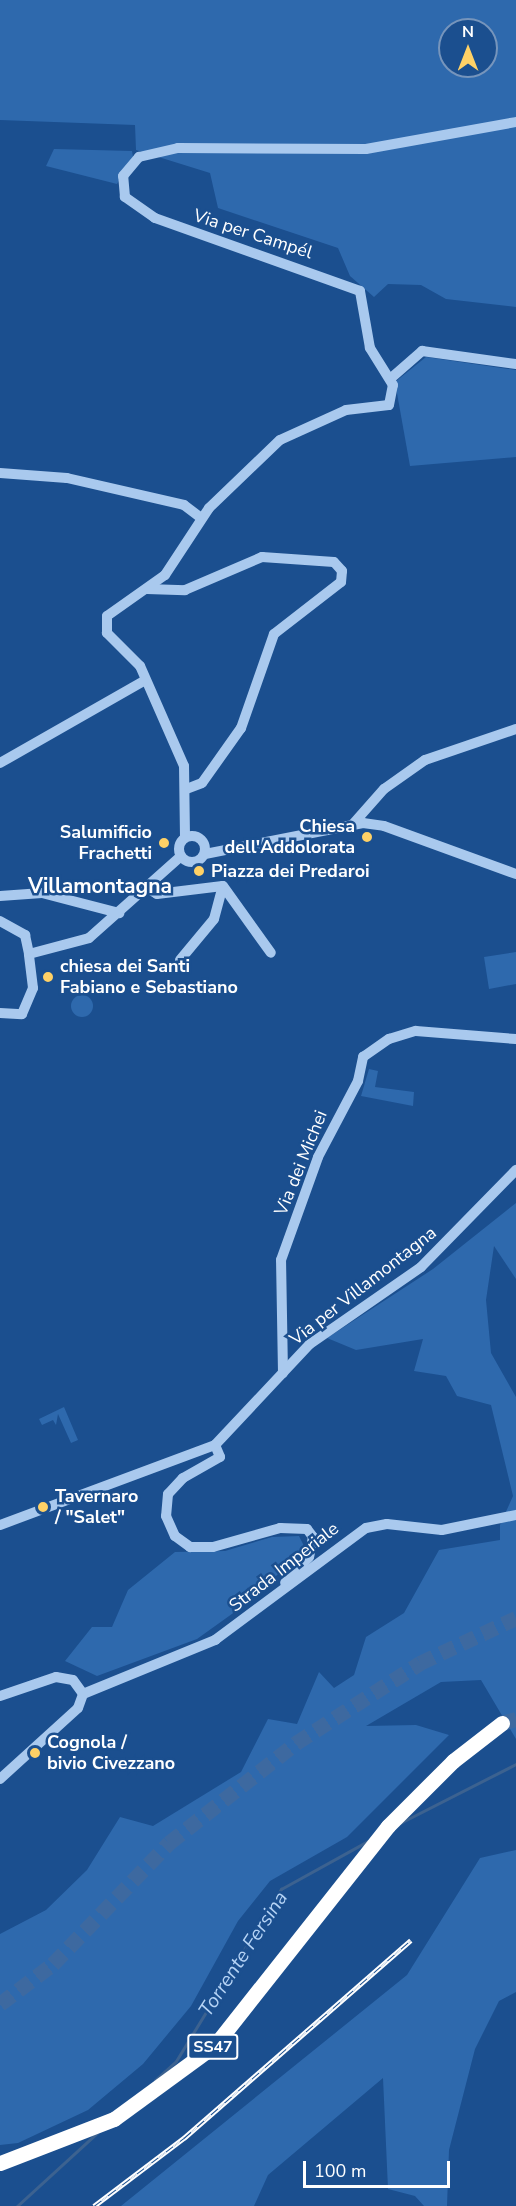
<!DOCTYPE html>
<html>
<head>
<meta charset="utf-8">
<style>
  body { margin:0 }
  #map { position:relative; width:516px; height:2206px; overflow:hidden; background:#1b4f8f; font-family:"Nunito Sans",sans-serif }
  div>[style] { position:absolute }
  .green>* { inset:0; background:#2e69ad }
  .round { border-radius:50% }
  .stream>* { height:3px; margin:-1.5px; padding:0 1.5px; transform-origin:1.5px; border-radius:1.5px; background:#3c6290 }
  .highway-tunnel>* { height:15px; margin-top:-7.5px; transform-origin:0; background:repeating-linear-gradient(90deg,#3d69a0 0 15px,transparent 0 23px) }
  .minor>* { height:10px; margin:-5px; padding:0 5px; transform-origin:5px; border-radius:5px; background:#a9c9ee }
  .minor>.ring { margin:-5px; padding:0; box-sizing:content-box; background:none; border:10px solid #a9c9ee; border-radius:50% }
  .highway>* { height:15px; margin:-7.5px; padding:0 7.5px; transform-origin:7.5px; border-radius:7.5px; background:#fff }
  .rail>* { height:5px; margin-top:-2.5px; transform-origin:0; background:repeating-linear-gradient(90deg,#1b4f8f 0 9px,#fff 0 18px); box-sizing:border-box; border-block:2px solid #fff }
  .dots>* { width:16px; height:16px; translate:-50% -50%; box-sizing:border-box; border:3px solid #1b4f8f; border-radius:50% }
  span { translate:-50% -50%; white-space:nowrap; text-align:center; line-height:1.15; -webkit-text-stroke:5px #1b4f8f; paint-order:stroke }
  .shield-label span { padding:2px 4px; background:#1b4f8f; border:2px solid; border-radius:4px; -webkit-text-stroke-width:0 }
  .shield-label { font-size:16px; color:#fff; font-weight:700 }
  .street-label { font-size:18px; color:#fff }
  .poi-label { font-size:18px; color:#fff; font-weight:700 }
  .right { translate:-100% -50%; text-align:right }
  .left { translate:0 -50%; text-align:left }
  .water-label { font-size:20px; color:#b5d3f5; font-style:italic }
  .quarter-label { font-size:21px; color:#fff; font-weight:700 }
  .north { position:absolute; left:438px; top:18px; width:60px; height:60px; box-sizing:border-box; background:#1b4f8f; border:2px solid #7695bc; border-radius:50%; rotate:0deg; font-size:16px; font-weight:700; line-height:24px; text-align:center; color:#fff }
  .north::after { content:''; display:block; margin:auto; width:21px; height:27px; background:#ffd166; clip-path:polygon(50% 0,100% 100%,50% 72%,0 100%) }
  .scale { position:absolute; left:303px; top:2161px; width:147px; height:27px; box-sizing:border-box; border:3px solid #fff; border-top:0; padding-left:8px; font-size:18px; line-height:21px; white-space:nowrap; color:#fff; -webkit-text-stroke:4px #1b4f8f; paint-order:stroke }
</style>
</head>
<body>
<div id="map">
  <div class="green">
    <i style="clip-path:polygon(evenodd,0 0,516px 0,516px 307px,446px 299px,421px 285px,388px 284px,374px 297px,350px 276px,338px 248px,218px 208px,210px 173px,136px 150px,135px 125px,0 120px,0 0,450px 30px,486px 30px,486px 66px,450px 66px,450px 30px)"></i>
    <i style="clip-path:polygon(54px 149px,132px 151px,133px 157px,117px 184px,46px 166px)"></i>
    <i style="clip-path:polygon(426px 357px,516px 370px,516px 457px,410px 466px,395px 382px)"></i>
    <i style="clip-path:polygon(516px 952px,516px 984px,489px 989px,484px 957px)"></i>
    <i class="round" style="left:71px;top:995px;width:22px;height:22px"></i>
    <i style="clip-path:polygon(369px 1069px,378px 1071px,375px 1087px,414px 1092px,413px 1106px,361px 1096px)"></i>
    <i style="clip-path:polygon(516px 1203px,516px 1279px,494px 1246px,486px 1300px,491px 1353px,516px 1397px,516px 1739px,481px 1680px,441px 1682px,366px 1726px,416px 1725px,449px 1735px,347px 1837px,270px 1881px,238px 1921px,191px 2006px,143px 2064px,88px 2110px,18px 2143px,0 2145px,0 1934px,46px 1910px,87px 1870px,120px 1817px,153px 1826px,241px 1772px,268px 1719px,297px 1724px,319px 1672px,334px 1688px,354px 1675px,366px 1637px,404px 1613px,439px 1550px,500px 1540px,500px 1525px,513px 1496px,491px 1405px,457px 1396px,446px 1376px,414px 1371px,423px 1339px,356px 1350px,327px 1338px,433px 1269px)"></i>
    <i style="clip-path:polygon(64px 1407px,78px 1440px,71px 1443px,58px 1414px,56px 1425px,53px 1420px,42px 1425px,39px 1419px)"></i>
    <i style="clip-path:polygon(299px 1536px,305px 1548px,250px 1601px,197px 1639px,97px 1676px,65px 1661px,92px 1627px,112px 1627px,128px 1590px,175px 1552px,225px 1551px,272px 1537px)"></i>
    <i style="clip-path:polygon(516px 1850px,516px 1992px,499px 2001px,475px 2049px,449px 2150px,447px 2206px,424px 2206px,415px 2196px,388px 2189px,383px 2078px,268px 2175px,254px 2206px,121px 2206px,407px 1975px,480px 1858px)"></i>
  </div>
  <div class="stream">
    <i style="left:400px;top:1823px;width:130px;rotate:-27deg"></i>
    <i style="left:155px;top:2080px;width:28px;rotate:-42deg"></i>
    <i style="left:176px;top:2061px;width:202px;rotate:-58.6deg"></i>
    <i style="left:281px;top:1889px;width:99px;rotate:-28.9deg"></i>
    <i style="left:17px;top:2206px;width:108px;rotate:-42.4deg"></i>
  </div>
  <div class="highway-tunnel">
    <i style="left:502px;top:1723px;width:15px;rotate:-16deg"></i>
    <i style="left:0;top:2004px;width:66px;rotate:-37deg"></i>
    <i style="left:53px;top:1964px;width:168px;rotate:-46.2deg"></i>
    <i style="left:169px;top:1843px;width:162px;rotate:-38.2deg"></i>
    <i style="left:296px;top:1743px;width:148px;rotate:-32.8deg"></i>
    <i style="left:420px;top:1663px;width:106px;rotate:-25.1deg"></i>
  </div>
  <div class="minor">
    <i style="left:390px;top:379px;width:43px;rotate:-41.2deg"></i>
    <i style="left:422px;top:351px;width:95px;rotate:7.9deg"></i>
    <i style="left:0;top:473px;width:67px;rotate:4.3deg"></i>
    <i style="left:67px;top:478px;width:120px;rotate:13deg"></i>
    <i style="left:184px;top:505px;width:21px;rotate:37deg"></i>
    <i style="left:147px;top:589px;width:38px;rotate:2deg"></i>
    <i style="left:185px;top:590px;width:84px;rotate:-23.2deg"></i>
    <i style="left:262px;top:557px;width:72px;rotate:4deg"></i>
    <i style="left:334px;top:562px;width:12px;rotate:48deg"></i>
    <i style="left:342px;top:571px;width:11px;rotate:95deg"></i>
    <i style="left:341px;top:582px;width:85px;rotate:142.2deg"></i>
    <i style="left:274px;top:634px;width:100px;rotate:109.3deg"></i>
    <i style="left:241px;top:728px;width:67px;rotate:125.3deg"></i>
    <i style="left:202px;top:783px;width:17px;rotate:159deg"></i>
    <i style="left:0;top:763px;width:166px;rotate:-29.7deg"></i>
    <i style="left:353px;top:824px;width:47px;rotate:-48.5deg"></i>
    <i style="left:384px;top:789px;width:50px;rotate:-35.3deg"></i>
    <i style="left:425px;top:760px;width:96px;rotate:-18.8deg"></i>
    <i class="ring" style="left:179px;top:836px;width:16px;height:16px"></i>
    <i style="left:185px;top:837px;width:71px;rotate:-90.8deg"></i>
    <i style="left:184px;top:766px;width:109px;rotate:-113.7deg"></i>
    <i style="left:140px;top:666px;width:47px;rotate:-135deg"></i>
    <i style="left:107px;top:633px;width:17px;rotate:-90deg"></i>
    <i style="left:107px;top:616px;width:71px;rotate:-35.3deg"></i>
    <i style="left:165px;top:575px;width:80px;rotate:-56.7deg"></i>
    <i style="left:209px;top:508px;width:98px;rotate:-43.8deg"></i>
    <i style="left:280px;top:440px;width:72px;rotate:-24.4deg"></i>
    <i style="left:346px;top:410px;width:43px;rotate:-6.6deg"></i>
    <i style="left:389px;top:405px;width:20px;rotate:-79deg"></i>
    <i style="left:393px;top:385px;width:44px;rotate:-121.9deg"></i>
    <i style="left:370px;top:348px;width:58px;rotate:-100deg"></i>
    <i style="left:360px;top:291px;width:218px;rotate:-160.4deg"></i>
    <i style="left:155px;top:218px;width:37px;rotate:-145deg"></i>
    <i style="left:125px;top:197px;width:21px;rotate:-95deg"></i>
    <i style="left:123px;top:176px;width:25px;rotate:-50deg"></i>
    <i style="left:139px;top:157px;width:40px;rotate:-13deg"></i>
    <i style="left:178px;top:148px;width:188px;rotate:0.3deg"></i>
    <i style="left:366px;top:149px;width:152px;rotate:-10.2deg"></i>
    <i style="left:205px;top:854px;width:161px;rotate:-11.1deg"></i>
    <i style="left:363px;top:823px;width:21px;rotate:8deg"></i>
    <i style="left:384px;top:826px;width:140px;rotate:20deg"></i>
    <i style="left:149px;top:889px;width:9px;rotate:32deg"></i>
    <i style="left:157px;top:894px;width:66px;rotate:-6.9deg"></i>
    <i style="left:223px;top:886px;width:82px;rotate:54.4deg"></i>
    <i style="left:0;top:896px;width:42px;rotate:-4.1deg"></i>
    <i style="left:42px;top:893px;width:80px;rotate:14.6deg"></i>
    <i style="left:0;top:921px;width:29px;rotate:29deg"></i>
    <i style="left:25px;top:935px;width:19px;rotate:78deg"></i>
    <i style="left:180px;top:960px;width:53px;rotate:-50.3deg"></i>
    <i style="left:214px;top:919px;width:34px;rotate:-75deg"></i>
    <i style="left:0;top:1013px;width:22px;rotate:3deg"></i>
    <i style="left:22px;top:1014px;width:28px;rotate:-67deg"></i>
    <i style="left:33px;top:988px;width:34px;rotate:-97deg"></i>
    <i style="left:29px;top:954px;width:62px;rotate:-14.9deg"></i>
    <i style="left:89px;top:938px;width:123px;rotate:-41.7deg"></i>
    <i style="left:283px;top:1373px;width:113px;rotate:-91deg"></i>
    <i style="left:281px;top:1260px;width:109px;rotate:-70.2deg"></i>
    <i style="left:318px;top:1157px;width:86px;rotate:-62.2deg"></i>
    <i style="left:358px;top:1081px;width:25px;rotate:-78deg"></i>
    <i style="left:363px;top:1057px;width:32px;rotate:-35deg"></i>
    <i style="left:389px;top:1039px;width:28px;rotate:-17deg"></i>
    <i style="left:416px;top:1031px;width:100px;rotate:4.6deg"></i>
    <i style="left:215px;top:1445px;width:13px;rotate:67deg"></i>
    <i style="left:220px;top:1457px;width:43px;rotate:150.4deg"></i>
    <i style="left:183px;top:1478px;width:22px;rotate:133deg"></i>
    <i style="left:168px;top:1494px;width:22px;rotate:95deg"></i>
    <i style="left:166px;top:1516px;width:22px;rotate:66deg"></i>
    <i style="left:175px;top:1536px;width:19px;rotate:36deg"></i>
    <i style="left:190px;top:1547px;width:23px"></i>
    <i style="left:213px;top:1547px;width:70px;rotate:-15.8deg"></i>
    <i style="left:280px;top:1528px;width:27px;rotate:2deg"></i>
    <i style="left:307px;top:1529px;width:10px;rotate:53deg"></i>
    <i style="left:313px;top:1537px;width:20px;rotate:101deg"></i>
    <i style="left:309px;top:1557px;width:35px;rotate:133deg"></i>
    <i style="left:0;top:1525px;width:229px;rotate:-20.4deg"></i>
    <i style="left:215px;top:1445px;width:139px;rotate:-46.8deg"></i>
    <i style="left:310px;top:1344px;width:135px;rotate:-34.7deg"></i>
    <i style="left:421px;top:1267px;width:136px;rotate:-45.6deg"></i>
    <i style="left:83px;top:1694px;width:143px;rotate:-22.2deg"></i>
    <i style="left:215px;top:1640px;width:188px;rotate:-36.6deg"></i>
    <i style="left:366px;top:1528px;width:21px;rotate:-11deg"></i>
    <i style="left:387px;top:1524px;width:55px;rotate:6.2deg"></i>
    <i style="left:442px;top:1530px;width:76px;rotate:-11.5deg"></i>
    <i style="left:0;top:1696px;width:59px;rotate:-18.7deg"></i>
    <i style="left:56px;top:1677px;width:17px;rotate:10deg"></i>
    <i style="left:73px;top:1680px;width:17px;rotate:54deg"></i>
    <i style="left:0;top:1779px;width:105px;rotate:-42.3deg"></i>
    <i style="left:78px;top:1708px;width:15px;rotate:-70deg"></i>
  </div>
  <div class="highway">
    <i style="left:0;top:2163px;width:122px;rotate:-21.1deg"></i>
    <i style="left:114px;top:2119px;width:125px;rotate:-36.2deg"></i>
    <i style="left:215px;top:2045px;width:279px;rotate:-51.7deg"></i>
    <i style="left:388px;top:1826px;width:92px;rotate:-45deg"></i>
    <i style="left:453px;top:1761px;width:62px;rotate:-37.8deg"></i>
  </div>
  <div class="rail">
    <i style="left:94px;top:2206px;width:113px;rotate:-37.1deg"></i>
    <i style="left:184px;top:2138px;width:301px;rotate:-41.1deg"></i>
  </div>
  <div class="dots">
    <i style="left:367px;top:837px;background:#ffd166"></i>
    <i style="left:164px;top:843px;background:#ffd166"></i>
    <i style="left:199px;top:871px;background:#ffd166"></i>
    <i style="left:48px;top:977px;background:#ffd166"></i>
    <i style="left:43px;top:1507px;background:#ffd166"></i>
    <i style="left:35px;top:1753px;background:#ffd166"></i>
  </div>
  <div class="shield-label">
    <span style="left:213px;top:2047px">SS47</span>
  </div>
  <div class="street-label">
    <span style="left:253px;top:234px;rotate:18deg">Via per Campél</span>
    <span style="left:301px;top:1163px;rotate:-68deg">Via dei Michei</span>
    <span style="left:363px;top:1286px;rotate:-38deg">Via per Villamontagna</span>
    <span style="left:284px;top:1567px;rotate:-38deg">Strada Imperiale</span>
  </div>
  <div class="poi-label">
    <span class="right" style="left:355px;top:837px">Chiesa<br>dell'Addolorata</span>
    <span class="right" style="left:152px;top:843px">Salumificio<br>Frachetti</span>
    <span class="left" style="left:211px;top:871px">Piazza dei Predaroi</span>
    <span class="left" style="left:60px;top:977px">chiesa dei Santi<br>Fabiano e Sebastiano</span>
    <span class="left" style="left:55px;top:1507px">Tavernaro<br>/ "Salet"</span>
    <span class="left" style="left:47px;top:1753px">Cognola /<br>bivio Civezzano</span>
  </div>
  <div class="water-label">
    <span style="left:243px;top:1954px;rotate:-57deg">Torrente Fersina</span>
  </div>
  <div class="quarter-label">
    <span style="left:100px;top:886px">Villamontagna</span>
  </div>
  <div class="north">N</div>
  <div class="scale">100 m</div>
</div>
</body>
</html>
